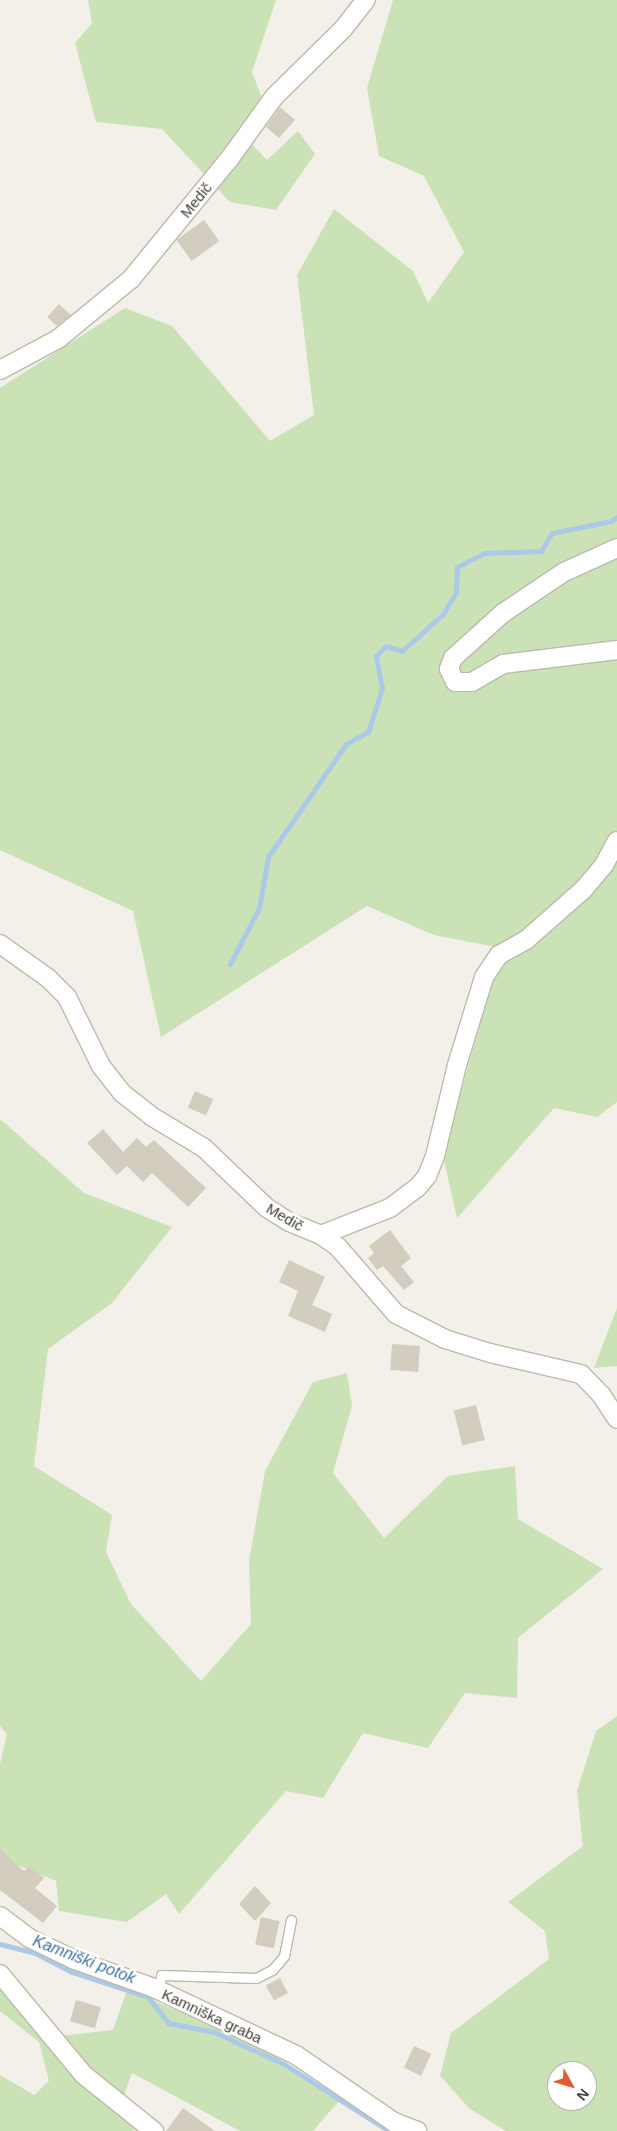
<!DOCTYPE html>
<html>
<head>
<meta charset="utf-8">
<style>
  body { margin:0 }
  #map { position:relative; width:617px; height:2131px; overflow:hidden; background:#f2f0e9; font-family:Arial,sans-serif }
  div>[style] { position:absolute }
  .green>* { inset:0; background:#cae2b6 }
  .stream>* { height:5px; margin:-2.5px; padding:0 2.5px; transform-origin:2.5px; border-radius:2.5px; background:#acc9e8 }
  .building>* { inset:0; background:#d3cdbf; transform-origin:0 0 }
  .roads { filter:drop-shadow(1px 0 #bdb9ac) drop-shadow(-1px 0 #bdb9ac) drop-shadow(0 1px #bdb9ac) drop-shadow(0 -1px #bdb9ac) }
  .service>* { height:9px; margin:-4.5px; padding:0 4.5px; transform-origin:4.5px; border-radius:4.5px; background:#fff }
  .minor>* { height:18px; margin:-9px; padding:0 9px; transform-origin:9px; border-radius:9px; background:#fff }
  span { translate:-50% -50%; white-space:nowrap; text-align:center; line-height:1.15; -webkit-text-stroke:5px #fff; paint-order:stroke }
  .street-label { font-size:15px; color:#454138 }
  .water-label { font-size:16px; color:#3d6fa4; font-style:italic }
  .north { position:absolute; left:547px; top:2061px; width:50px; height:50px; box-sizing:border-box; background:#fff; border:1px solid #b5b3af; border-radius:50%; rotate:129deg; font-size:14px; font-weight:700; line-height:20px; text-align:center; color:#454138 }
  .north::after { content:''; display:block; margin:auto; width:18px; height:22px; background:#e15d31; clip-path:polygon(50% 0,100% 100%,50% 72%,0 100%) }
</style>
</head>
<body>
<div id="map">
  <div class="green">
    <i style="clip-path:polygon(88px 0,276px 0,252px 72px,263px 101px,238px 130px,267px 160px,298px 131px,315px 154px,276px 210px,230px 202px,162px 129px,96px 122px,75px 43px,92px 23px)"></i>
    <i style="clip-path:polygon(393px 0,617px 0,617px 1102px,597px 1117px,554px 1108px,457px 1218px,443px 1156px,501px 948px,434px 935px,367px 906px,161px 1037px,133px 911px,0 850px,0 388px,125px 308px,172px 326px,270px 441px,314px 415px,297px 275px,334px 209px,413px 271px,428px 303px,464px 252px,424px 176px,379px 156px,367px 88px)"></i>
    <i style="clip-path:polygon(0 1119px,84px 1193px,172px 1227px,112px 1303px,48px 1349px,34px 1466px,112px 1515px,106px 1552px,131px 1604px,201px 1681px,251px 1624px,249px 1561px,265px 1471px,313px 1382px,347px 1373px,352px 1406px,333px 1473px,384px 1538px,448px 1476px,515px 1466px,518px 1519px,603px 1569px,518px 1638px,517px 1698px,465px 1693px,428px 1748px,363px 1733px,323px 1798px,286px 1791px,179px 1914px,166px 1894px,127px 1922px,59px 1911px,56px 1881px,0 1858px,0 1764px,7px 1734px,0 1726px)"></i>
    <i style="clip-path:polygon(617px 1308px,617px 1366px,594px 1368px)"></i>
    <i style="clip-path:polygon(evenodd,617px 1716px,617px 2131px,506px 2131px,470px 2109px,440px 2076px,451px 2033px,549px 1959px,545px 1931px,508px 1902px,583px 1846px,577px 1791px,596px 1731px,617px 1716px,557px 2071px,587px 2071px,587px 2101px,557px 2101px,557px 2071px)"></i>
    <i style="clip-path:polygon(0 1987px,51px 2037px,113px 2030px,127px 1990px,256px 2043px,339px 2101px,313px 2131px,240px 2131px,132px 2073px,120px 2106px,135px 2131px,0 2131px,0 2075px,34px 2095px,49px 2081px,39px 2042px,0 2011px)"></i>
  </div>
  <div class="stream">
    <i style="left:230px;top:964px;width:63px;rotate:-62.6deg"></i>
    <i style="left:259px;top:908px;width:52px;rotate:-80deg"></i>
    <i style="left:268px;top:857px;width:137px;rotate:-55.4deg"></i>
    <i style="left:346px;top:744px;width:25px;rotate:-29deg"></i>
    <i style="left:368px;top:732px;width:46px;rotate:-72.3deg"></i>
    <i style="left:382px;top:688px;width:33px;rotate:-101deg"></i>
    <i style="left:376px;top:656px;width:14px;rotate:-45deg"></i>
    <i style="left:386px;top:646px;width:17px;rotate:17deg"></i>
    <i style="left:402px;top:651px;width:55px;rotate:-42.1deg"></i>
    <i style="left:443px;top:614px;width:26px;rotate:-59deg"></i>
    <i style="left:456px;top:592px;width:25px;rotate:-88deg"></i>
    <i style="left:457px;top:567px;width:30px;rotate:-27deg"></i>
    <i style="left:484px;top:553px;width:57px;rotate:-2deg"></i>
    <i style="left:541px;top:551px;width:21px;rotate:-59deg"></i>
    <i style="left:552px;top:533px;width:60px;rotate:-11.5deg"></i>
    <i style="left:611px;top:521px;width:7px;rotate:-34deg"></i>
    <i style="left:0;top:1944px;width:36px;rotate:14deg"></i>
    <i style="left:35px;top:1953px;width:42px;rotate:27.2deg"></i>
    <i style="left:72px;top:1972px;width:80px;rotate:18.2deg"></i>
    <i style="left:148px;top:1997px;width:33px;rotate:52deg"></i>
    <i style="left:168px;top:2023px;width:47px;rotate:11.1deg"></i>
    <i style="left:214px;top:2032px;width:77px;rotate:24.6deg"></i>
    <i style="left:284px;top:2064px;width:125px;rotate:32.5deg"></i>
  </div>
  <div class="building">
    <i style="clip-path:polygon(280px 107px,295px 120px,279px 138px,266px 127px)"></i>
    <i style="left:204px;top:220px;width:26px;height:34px;rotate:54deg"></i>
    <i style="clip-path:polygon(59px 304px,71px 315px,57px 326px,47px 317px)"></i>
    <i style="left:195px;top:1091px;width:20px;height:18px;rotate:24deg"></i>
    <i style="clip-path:polygon(103px 1129px,123px 1152px,137px 1138px,146px 1147px,154px 1140px,206px 1188px,188px 1207px,152px 1173px,143px 1182px,127px 1166px,117px 1175px,87px 1143px)"></i>
    <i style="clip-path:polygon(390px 1230px,411px 1258px,401px 1266px,414px 1282px,404px 1290px,383px 1266px,377px 1270px,368px 1258px,374px 1253px,369px 1246px)"></i>
    <i style="clip-path:polygon(289px 1260px,325px 1277px,312px 1305px,332px 1314px,325px 1332px,288px 1316px,298px 1291px,279px 1282px)"></i>
    <i style="left:392px;top:1344px;width:28px;height:26px;rotate:4deg"></i>
    <i style="left:476px;top:1405px;width:36px;height:23px;rotate:76deg"></i>
    <i style="clip-path:polygon(0 1849px,24px 1871px,30px 1866px,44px 1878px,35px 1888px,57px 1906px,43px 1923px,0 1890px)"></i>
    <i style="clip-path:polygon(255px 1886px,271px 1903px,255px 1921px,239px 1904px)"></i>
    <i style="left:261px;top:1917px;width:19px;height:28px;rotate:12deg"></i>
    <i style="left:280px;top:1978px;width:17px;height:16px;rotate:62deg"></i>
    <i style="left:76px;top:2000px;width:26px;height:22px;rotate:16deg"></i>
    <i style="left:414px;top:2046px;width:19px;height:24px;rotate:25deg"></i>
    <i style="clip-path:polygon(183px 2108px,215px 2131px,166px 2131px)"></i>
  </div>
  <div class="roads">
    <div class="service">
      <i style="left:159px;top:1990px;width:15px;rotate:-82deg"></i>
      <i style="left:161px;top:1975px;width:95px;rotate:1.8deg"></i>
      <i style="left:256px;top:1978px;width:18px;rotate:-27deg"></i>
      <i style="left:272px;top:1970px;width:18px;rotate:-49deg"></i>
      <i style="left:284px;top:1956px;width:37px;rotate:-79deg"></i>
    </div>
    <div class="minor">
      <i style="left:0;top:370px;width:66px;rotate:-28.1deg"></i>
      <i style="left:58px;top:339px;width:94px;rotate:-39.4deg"></i>
      <i style="left:131px;top:279px;width:156px;rotate:-50.7deg"></i>
      <i style="left:230px;top:158px;width:75px;rotate:-54.2deg"></i>
      <i style="left:274px;top:97px;width:97px;rotate:-44.6deg"></i>
      <i style="left:343px;top:29px;width:37px;rotate:-52deg"></i>
      <i style="left:617px;top:548px;width:58px;rotate:155.6deg"></i>
      <i style="left:564px;top:572px;width:73px;rotate:146.1deg"></i>
      <i style="left:503px;top:613px;width:67px;rotate:138deg"></i>
      <i style="left:453px;top:658px;width:12px;rotate:110deg"></i>
      <i style="left:449px;top:669px;width:14px;rotate:65deg"></i>
      <i style="left:455px;top:682px;width:17px"></i>
      <i style="left:472px;top:682px;width:36px;rotate:-30deg"></i>
      <i style="left:503px;top:664px;width:115px;rotate:-7deg"></i>
      <i style="left:0;top:944px;width:59px;rotate:35.3deg"></i>
      <i style="left:48px;top:978px;width:27px;rotate:45deg"></i>
      <i style="left:67px;top:997px;width:77px;rotate:63.8deg"></i>
      <i style="left:101px;top:1066px;width:34px;rotate:52deg"></i>
      <i style="left:122px;top:1093px;width:37px;rotate:38deg"></i>
      <i style="left:151px;top:1116px;width:62px;rotate:31.1deg"></i>
      <i style="left:204px;top:1148px;width:87px;rotate:43.6deg"></i>
      <i style="left:267px;top:1208px;width:26px;rotate:32deg"></i>
      <i style="left:289px;top:1222px;width:35px;rotate:22deg"></i>
      <i style="left:321px;top:1235px;width:21px;rotate:35deg"></i>
      <i style="left:338px;top:1247px;width:89px;rotate:49.1deg"></i>
      <i style="left:396px;top:1314px;width:55px;rotate:27deg"></i>
      <i style="left:445px;top:1339px;width:47px;rotate:17.3deg"></i>
      <i style="left:490px;top:1353px;width:93px;rotate:13deg"></i>
      <i style="left:581px;top:1374px;width:30px;rotate:46deg"></i>
      <i style="left:602px;top:1396px;width:27px;rotate:57deg"></i>
      <i style="left:321px;top:1235px;width:74px;rotate:-21.4deg"></i>
      <i style="left:390px;top:1208px;width:34px;rotate:-37deg"></i>
      <i style="left:417px;top:1188px;width:16px;rotate:-50deg"></i>
      <i style="left:427px;top:1176px;width:22px;rotate:-68deg"></i>
      <i style="left:435px;top:1156px;width:94px;rotate:-76.4deg"></i>
      <i style="left:457px;top:1065px;width:92px;rotate:-72.9deg"></i>
      <i style="left:484px;top:977px;width:27px;rotate:-56deg"></i>
      <i style="left:499px;top:955px;width:31px;rotate:-29deg"></i>
      <i style="left:526px;top:940px;width:76px;rotate:-41.3deg"></i>
      <i style="left:583px;top:890px;width:33px;rotate:-50deg"></i>
      <i style="left:604px;top:865px;width:27px;rotate:-62deg"></i>
      <i style="left:0;top:1916px;width:36px;rotate:37deg"></i>
      <i style="left:29px;top:1938px;width:51px;rotate:25.6deg"></i>
      <i style="left:75px;top:1960px;width:84px;rotate:19.5deg"></i>
      <i style="left:154px;top:1988px;width:157px;rotate:25.3deg"></i>
      <i style="left:296px;top:2055px;width:119px;rotate:34.4deg"></i>
      <i style="left:394px;top:2122px;width:25px;rotate:21deg"></i>
      <i style="left:0;top:1974px;width:131px;rotate:50.3deg"></i>
      <i style="left:84px;top:2075px;width:90px;rotate:38.7deg"></i>
    </div>
  </div>
  <div class="street-label">
    <span style="left:196px;top:200px;rotate:-51deg">Medič</span>
    <span style="left:285px;top:1217px;rotate:30deg">Medič</span>
    <span style="left:212px;top:2016px;rotate:25deg">Kamniška graba</span>
  </div>
  <div class="water-label">
    <span style="left:84px;top:1960px;rotate:21deg">Kamniški potok</span>
  </div>
  <div class="north">N</div>
</div>
</body>
</html>
